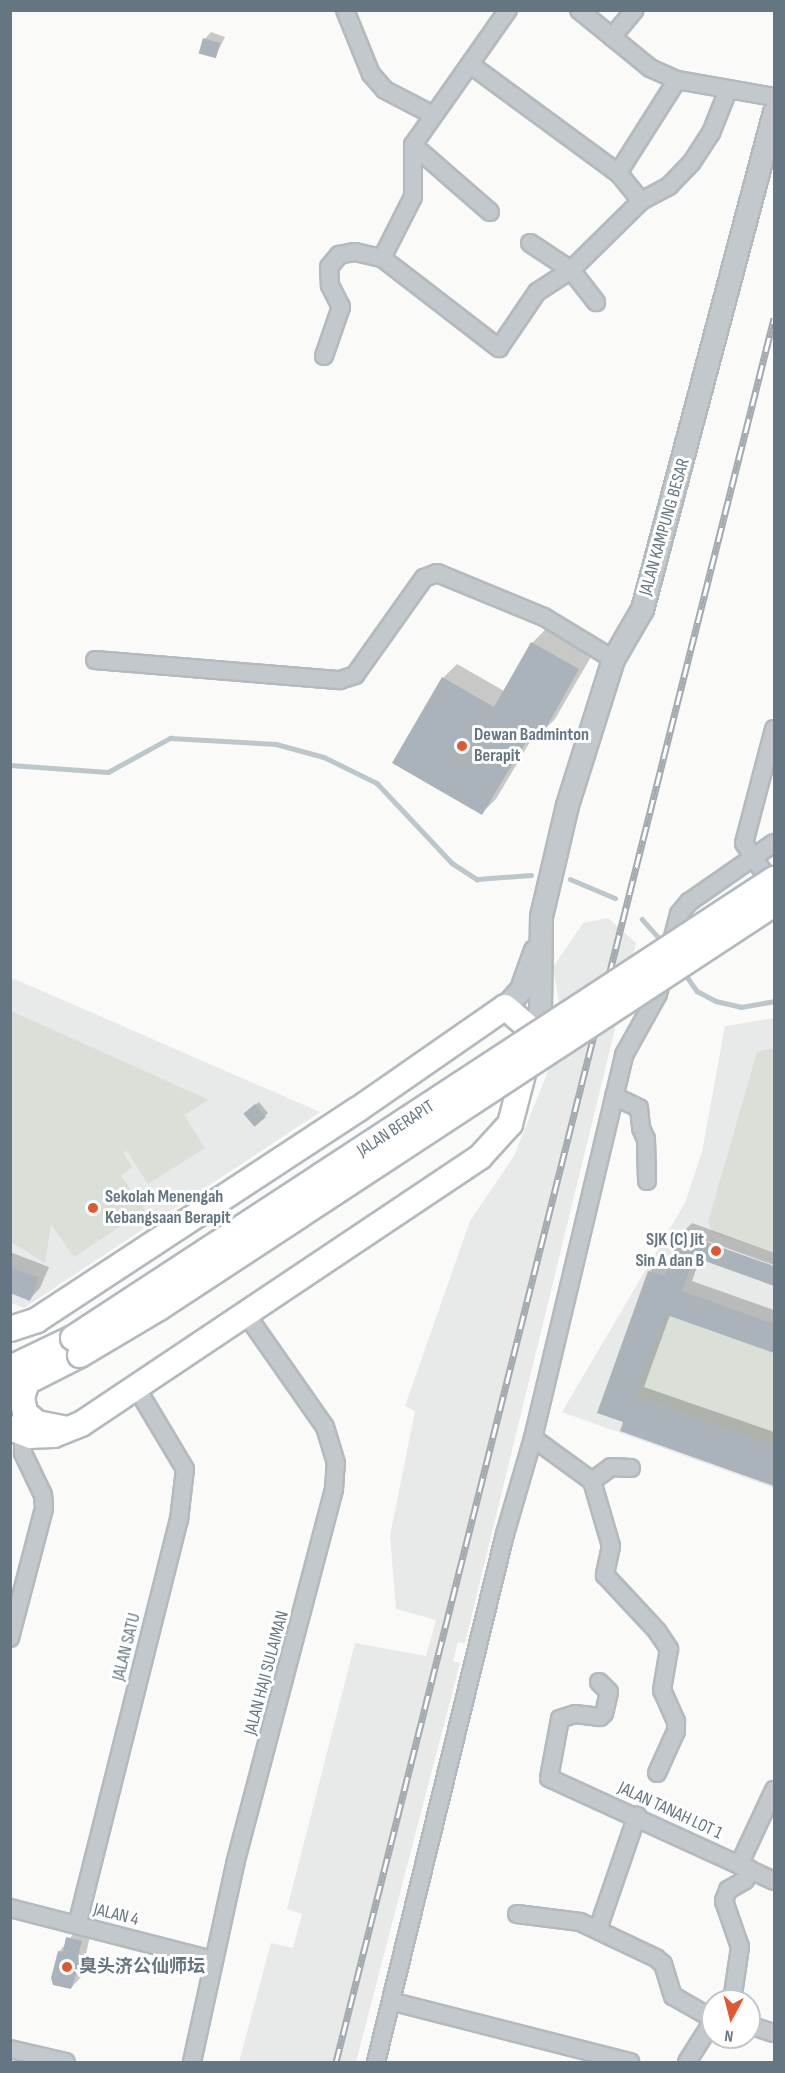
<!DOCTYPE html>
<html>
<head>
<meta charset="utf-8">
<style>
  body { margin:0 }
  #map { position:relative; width:785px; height:2073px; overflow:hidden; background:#fafaf8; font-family:"Sofia Sans Condensed","Noto Sans SC",sans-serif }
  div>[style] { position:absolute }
  .built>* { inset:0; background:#e8e9e9 }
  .green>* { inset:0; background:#dadfd7 }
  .shadow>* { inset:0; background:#0003 }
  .stream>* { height:4.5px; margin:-2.25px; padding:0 2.25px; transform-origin:2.25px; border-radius:2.25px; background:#bbc7cb }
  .building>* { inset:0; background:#aab3b9; transform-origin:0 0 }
  .roads { filter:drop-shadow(2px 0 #b3babf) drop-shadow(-2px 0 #b3babf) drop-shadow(0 2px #b3babf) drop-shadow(0 -2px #b3babf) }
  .minor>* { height:16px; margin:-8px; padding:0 8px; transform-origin:8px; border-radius:8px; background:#c3c8cc }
  .tertiary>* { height:21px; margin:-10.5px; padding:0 10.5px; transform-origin:10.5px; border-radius:10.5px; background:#c3c8cc }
  .secondary>* { height:24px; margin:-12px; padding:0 12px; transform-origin:12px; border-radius:12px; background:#fff }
  .rail>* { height:7px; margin-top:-3.5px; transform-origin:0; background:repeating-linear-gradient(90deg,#fff 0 14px,#a2aab0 0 28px); box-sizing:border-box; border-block:2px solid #a2aab0 }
  .bridges { filter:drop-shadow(2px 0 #b3babf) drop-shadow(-2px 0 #b3babf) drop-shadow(0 2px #b3babf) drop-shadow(0 -2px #b3babf) }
  .secondary-bridge>* { height:24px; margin:-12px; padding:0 12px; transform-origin:12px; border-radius:12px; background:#fff }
  .dots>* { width:16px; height:16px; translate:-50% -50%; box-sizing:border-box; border:3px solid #fff; border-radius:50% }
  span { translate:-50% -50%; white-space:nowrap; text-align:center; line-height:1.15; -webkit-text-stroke:6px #fff; paint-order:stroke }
  .street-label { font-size:18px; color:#657683 }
  .poi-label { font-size:18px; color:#657683; font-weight:700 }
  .left { translate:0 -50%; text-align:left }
  .right { translate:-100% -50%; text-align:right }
  .frame { position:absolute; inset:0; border:12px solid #657683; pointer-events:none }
  .north { position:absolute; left:701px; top:1989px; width:60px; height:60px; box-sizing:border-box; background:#fff; border:2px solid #c1c8cd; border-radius:50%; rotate:187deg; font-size:16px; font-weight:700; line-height:24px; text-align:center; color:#657683 }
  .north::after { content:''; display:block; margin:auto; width:21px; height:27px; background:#e4572e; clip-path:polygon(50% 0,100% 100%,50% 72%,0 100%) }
</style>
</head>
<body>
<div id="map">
  <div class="built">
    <i style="clip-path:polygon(608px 918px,636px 943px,465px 1643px,458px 1642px,453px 1661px,460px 1663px,356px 2062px,239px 2062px,271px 1943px,293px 1948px,302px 1914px,287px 1909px,355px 1643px,426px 1656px,436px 1620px,396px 1609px,390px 1536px,415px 1411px,405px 1406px,470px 1221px,514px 1156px,564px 1031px,553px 967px,583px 923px)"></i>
    <i style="clip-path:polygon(10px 977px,320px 1112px,24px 1308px,11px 1303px)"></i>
    <i style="clip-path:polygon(774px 1018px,774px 1488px,562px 1412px,685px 1203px,702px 1152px,725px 1026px)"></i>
  </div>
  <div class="green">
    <i style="clip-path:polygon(11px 1011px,209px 1100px,184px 1115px,205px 1148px,148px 1184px,127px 1151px,123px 1152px,132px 1167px,121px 1176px,145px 1210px,74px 1257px,51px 1224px,45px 1263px,11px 1242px)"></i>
    <i style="clip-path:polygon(774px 1048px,774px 1253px,712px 1232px,708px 1222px,757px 1052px)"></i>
    <i style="clip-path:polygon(664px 1314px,774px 1353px,774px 1446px,635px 1397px)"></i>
  </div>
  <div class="shadow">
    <i style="clip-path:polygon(211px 32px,225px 37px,215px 57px,205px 39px)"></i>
    <i style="clip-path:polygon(546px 629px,592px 655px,555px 719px,541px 733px,537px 730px,496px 799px,482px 813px,443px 678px,457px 664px,504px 691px,532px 643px)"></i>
    <i style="clip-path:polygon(259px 1102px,268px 1113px,265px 1116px,248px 1110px)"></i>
    <i style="clip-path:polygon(692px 1223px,774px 1253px,774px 1265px,685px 1233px,774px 1268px,774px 1284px,700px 1258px,692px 1281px,774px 1310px,774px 1351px,670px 1315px,644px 1387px,774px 1432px,774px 1484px,622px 1430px,625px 1421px,599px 1412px,650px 1271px,660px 1261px,670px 1265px,681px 1234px)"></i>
    <i style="clip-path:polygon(10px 1252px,49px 1267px,40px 1288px,30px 1299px,10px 1291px)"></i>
    <i style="clip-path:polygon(78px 1928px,91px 1931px,81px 1977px,71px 1988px,59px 1952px)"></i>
  </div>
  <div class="stream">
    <i style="left:10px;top:765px;width:98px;rotate:4.1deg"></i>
    <i style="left:108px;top:772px;width:71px;rotate:-28.7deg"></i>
    <i style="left:170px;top:738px;width:106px;rotate:3.2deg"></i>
    <i style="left:276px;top:744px;width:50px;rotate:15.2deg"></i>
    <i style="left:324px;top:757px;width:59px;rotate:26.1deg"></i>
    <i style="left:377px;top:783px;width:110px;rotate:46.8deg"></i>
    <i style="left:452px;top:863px;width:30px;rotate:33deg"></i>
    <i style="left:477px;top:879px;width:54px;rotate:-4.2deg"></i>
    <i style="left:570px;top:879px;width:49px;rotate:22.9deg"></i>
    <i style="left:642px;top:919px;width:31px;rotate:48deg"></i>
    <i style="left:683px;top:971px;width:24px;rotate:55deg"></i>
    <i style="left:697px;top:991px;width:21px;rotate:28deg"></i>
    <i style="left:716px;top:1001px;width:26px;rotate:13deg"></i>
    <i style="left:741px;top:1007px;width:34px;rotate:-10deg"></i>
  </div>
  <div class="building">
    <i style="left:203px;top:38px;width:18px;height:16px;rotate:16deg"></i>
    <i style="clip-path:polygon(531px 642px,579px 669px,542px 735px,533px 730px,482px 815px,392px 763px,442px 677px,494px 707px)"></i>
    <i style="left:255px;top:1104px;width:17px;height:15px;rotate:50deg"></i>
    <i style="clip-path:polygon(680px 1233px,774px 1266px,774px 1286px,694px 1257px,682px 1291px,774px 1324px,774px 1353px,664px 1314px,635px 1397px,774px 1446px,774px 1486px,620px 1431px,623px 1422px,597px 1413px,648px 1271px,665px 1276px)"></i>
    <i style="clip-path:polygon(10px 1267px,39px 1278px,30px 1301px,10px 1293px)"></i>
    <i style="clip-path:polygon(66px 1937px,82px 1941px,78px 1956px,82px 1957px,71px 1989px,53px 1985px,51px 1978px,58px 1951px,63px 1952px)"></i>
  </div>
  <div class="roads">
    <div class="minor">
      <i style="left:345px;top:10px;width:69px;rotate:67.9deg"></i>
      <i style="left:371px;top:74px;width:21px;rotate:49deg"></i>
      <i style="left:385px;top:90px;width:54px;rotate:27.5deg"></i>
      <i style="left:579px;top:10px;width:92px;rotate:39.2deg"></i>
      <i style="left:650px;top:68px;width:30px;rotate:24deg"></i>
      <i style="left:677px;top:80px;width:98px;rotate:9.9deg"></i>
      <i style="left:612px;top:37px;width:35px;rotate:-50deg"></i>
      <i style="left:413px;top:145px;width:102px;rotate:41deg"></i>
      <i style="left:618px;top:173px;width:110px;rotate:-57.6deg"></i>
      <i style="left:641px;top:201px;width:32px;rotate:-28deg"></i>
      <i style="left:669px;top:186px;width:33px;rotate:-46deg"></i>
      <i style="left:692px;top:162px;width:35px;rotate:-57deg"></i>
      <i style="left:711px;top:133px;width:46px;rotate:-68.4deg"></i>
      <i style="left:530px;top:243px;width:49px;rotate:33.4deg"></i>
      <i style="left:571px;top:270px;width:41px;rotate:52deg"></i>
      <i style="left:382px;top:258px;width:68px;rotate:-63.1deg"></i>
      <i style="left:413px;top:197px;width:52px;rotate:-90deg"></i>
      <i style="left:413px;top:145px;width:165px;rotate:-54.9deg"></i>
      <i style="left:324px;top:356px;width:52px;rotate:-70.9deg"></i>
      <i style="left:341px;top:307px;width:25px;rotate:-117deg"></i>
      <i style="left:330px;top:285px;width:18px;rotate:-93deg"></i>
      <i style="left:329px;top:267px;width:16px;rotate:-50deg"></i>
      <i style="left:339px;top:255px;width:16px;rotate:-11deg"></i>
      <i style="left:355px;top:252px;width:28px;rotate:13deg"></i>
      <i style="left:382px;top:258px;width:148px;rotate:37.6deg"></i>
      <i style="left:499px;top:348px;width:68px;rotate:-55.8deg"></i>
      <i style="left:537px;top:292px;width:40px;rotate:-32.9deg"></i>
      <i style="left:571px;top:270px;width:98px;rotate:-44.6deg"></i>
      <i style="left:641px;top:201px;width:36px;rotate:-129deg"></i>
      <i style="left:618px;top:173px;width:182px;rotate:-143.7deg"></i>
      <i style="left:95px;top:660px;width:246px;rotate:4.7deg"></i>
      <i style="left:340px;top:680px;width:16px;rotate:-18deg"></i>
      <i style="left:355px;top:675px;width:119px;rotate:-54.6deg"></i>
      <i style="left:424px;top:578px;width:14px;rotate:-21deg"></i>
      <i style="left:437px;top:573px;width:116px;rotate:22.4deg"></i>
      <i style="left:544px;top:617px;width:81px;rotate:31.3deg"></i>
      <i style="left:774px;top:729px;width:118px;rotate:104.7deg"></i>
      <i style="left:744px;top:843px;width:54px;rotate:56.3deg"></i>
      <i style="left:614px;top:1096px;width:28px;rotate:26deg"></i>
      <i style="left:639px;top:1108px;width:20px;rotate:84deg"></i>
      <i style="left:641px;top:1128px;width:12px;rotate:66deg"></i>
      <i style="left:646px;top:1139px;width:42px;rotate:88.6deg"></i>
      <i style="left:533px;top:1438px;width:73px;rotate:36.1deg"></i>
      <i style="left:592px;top:1481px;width:68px;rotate:73.7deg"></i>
      <i style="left:611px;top:1546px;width:30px;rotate:102deg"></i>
      <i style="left:605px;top:1575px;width:76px;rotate:47.1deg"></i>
      <i style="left:657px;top:1631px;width:22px;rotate:56deg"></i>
      <i style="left:669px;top:1649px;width:42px;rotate:99.7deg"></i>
      <i style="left:662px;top:1690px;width:35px;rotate:66deg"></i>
      <i style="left:676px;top:1722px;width:9px;rotate:90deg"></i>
      <i style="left:676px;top:1731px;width:46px;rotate:114.3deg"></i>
      <i style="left:592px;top:1481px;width:24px;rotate:-36deg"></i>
      <i style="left:611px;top:1467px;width:20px;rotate:3deg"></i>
      <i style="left:10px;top:1638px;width:134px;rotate:-75.3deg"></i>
      <i style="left:44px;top:1508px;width:13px;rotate:-94deg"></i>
      <i style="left:43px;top:1495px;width:47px;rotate:-115.5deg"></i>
      <i style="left:23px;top:1453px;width:19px;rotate:-90deg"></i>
      <i style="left:599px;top:1682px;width:14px;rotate:45deg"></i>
      <i style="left:609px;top:1692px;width:22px;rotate:103deg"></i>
      <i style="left:604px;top:1713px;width:6px;rotate:135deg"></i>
      <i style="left:600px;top:1717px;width:25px;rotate:-173deg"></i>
      <i style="left:575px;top:1714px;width:16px;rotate:162deg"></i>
      <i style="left:560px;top:1719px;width:60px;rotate:100.6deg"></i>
      <i style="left:549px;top:1778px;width:247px;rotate:24.6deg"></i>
      <i style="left:739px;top:1865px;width:83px;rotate:-65deg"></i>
      <i style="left:10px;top:1908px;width:209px;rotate:14.4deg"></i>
      <i style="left:517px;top:1914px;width:64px;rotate:7.2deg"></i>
      <i style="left:580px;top:1922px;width:84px;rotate:25.3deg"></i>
      <i style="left:656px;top:1958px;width:9px;rotate:41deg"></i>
      <i style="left:663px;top:1964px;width:34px;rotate:73deg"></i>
      <i style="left:673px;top:1996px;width:46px;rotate:29.9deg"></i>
      <i style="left:77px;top:1925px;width:418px;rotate:-75.9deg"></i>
      <i style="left:179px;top:1520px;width:51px;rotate:-83.3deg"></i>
      <i style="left:185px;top:1469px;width:96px;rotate:-120.9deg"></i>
      <i style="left:598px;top:1929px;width:120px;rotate:-71deg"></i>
      <i style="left:732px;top:2001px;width:55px;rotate:-81.6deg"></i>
      <i style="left:740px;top:1947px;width:49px;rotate:-109.2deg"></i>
      <i style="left:724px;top:1901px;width:12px;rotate:-70deg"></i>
      <i style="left:728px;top:1890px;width:20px;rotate:-30deg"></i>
      <i style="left:745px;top:1880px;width:12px;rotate:-70deg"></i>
      <i style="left:394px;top:2002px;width:244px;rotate:14.3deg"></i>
      <i style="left:749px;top:2025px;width:26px;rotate:18deg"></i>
      <i style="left:10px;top:2049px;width:57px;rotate:13.1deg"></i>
      <i style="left:192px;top:2062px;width:203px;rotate:-77.7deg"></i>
      <i style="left:235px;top:1864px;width:388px;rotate:-75.2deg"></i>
      <i style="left:334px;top:1489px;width:26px;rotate:-86deg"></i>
      <i style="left:336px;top:1463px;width:38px;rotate:-107deg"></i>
      <i style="left:325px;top:1427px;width:138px;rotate:-125deg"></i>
      <i style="left:376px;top:2062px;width:544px;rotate:-76.27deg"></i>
      <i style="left:505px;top:1534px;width:100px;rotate:-73.7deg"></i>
      <i style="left:533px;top:1438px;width:394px;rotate:-76.6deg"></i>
      <i style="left:624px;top:1055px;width:70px;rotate:-60.9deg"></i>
      <i style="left:658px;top:994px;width:83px;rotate:-75.3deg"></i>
      <i style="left:679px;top:914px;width:16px;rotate:-50deg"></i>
      <i style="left:689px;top:902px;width:103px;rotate:-34.8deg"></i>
      <i style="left:687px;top:2062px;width:49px;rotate:-57.6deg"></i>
    </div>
    <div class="tertiary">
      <i style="left:505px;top:1007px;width:24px;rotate:-48deg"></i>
      <i style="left:521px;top:989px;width:41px;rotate:-70.3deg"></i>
      <i style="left:534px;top:1032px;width:23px;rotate:-75deg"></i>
      <i style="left:540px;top:1010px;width:94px;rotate:-89.4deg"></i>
      <i style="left:541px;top:916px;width:114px;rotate:-76.8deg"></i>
      <i style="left:567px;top:805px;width:153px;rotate:-72.5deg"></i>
      <i style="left:613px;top:659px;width:58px;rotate:-59.9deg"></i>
      <i style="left:642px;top:609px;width:514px;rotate:-75.13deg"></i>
    </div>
    <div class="secondary">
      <i style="left:10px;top:1329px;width:28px;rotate:-18deg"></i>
      <i style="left:37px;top:1320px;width:383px;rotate:-33.3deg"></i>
      <i style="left:357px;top:1110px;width:180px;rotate:-34.8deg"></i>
      <i style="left:505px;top:1007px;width:38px;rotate:41deg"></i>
      <i style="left:534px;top:1032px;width:95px;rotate:104.6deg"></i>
      <i style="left:510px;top:1124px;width:45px;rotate:132.3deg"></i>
      <i style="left:480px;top:1157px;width:480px;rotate:146.2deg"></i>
      <i style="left:81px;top:1424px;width:29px;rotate:158deg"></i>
      <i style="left:54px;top:1435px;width:23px;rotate:178deg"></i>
      <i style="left:31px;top:1436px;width:22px;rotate:-159deg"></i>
      <i style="left:10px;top:1368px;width:70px;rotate:-25.5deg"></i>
      <i style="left:27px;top:1382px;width:16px;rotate:108deg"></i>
      <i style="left:22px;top:1397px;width:16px;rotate:79deg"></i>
      <i style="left:25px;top:1413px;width:16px;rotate:40deg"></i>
      <i style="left:37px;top:1423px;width:26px;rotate:11deg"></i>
      <i style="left:13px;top:1389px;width:75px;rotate:-26.9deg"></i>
    </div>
  </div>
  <div class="rail">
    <i style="left:336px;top:2062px;width:1798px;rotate:-75.9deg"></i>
  </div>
  <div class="bridges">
    <div class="secondary-bridge">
      <i style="left:73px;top:1338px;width:838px;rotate:-33.22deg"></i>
      <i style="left:80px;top:1355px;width:92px;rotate:-30.7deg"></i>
      <i style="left:159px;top:1308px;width:736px;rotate:-33.3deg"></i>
    </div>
  </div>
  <div class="dots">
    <i style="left:462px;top:746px;background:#e4572e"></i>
    <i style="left:93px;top:1208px;background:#e4572e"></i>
    <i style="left:716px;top:1251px;background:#e4572e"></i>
    <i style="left:67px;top:1967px;background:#e4572e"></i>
  </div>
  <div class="street-label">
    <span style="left:665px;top:527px;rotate:-74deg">JALAN KAMPUNG BESAR</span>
    <span style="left:396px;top:1129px;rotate:-33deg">JALAN BERAPIT</span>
    <span style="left:127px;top:1647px;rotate:-76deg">JALAN SATU</span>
    <span style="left:267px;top:1673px;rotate:-75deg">JALAN HAJI SULAIMAN</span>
    <span style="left:670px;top:1811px;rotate:25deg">JALAN TANAH LOT 1</span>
    <span style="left:116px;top:1915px;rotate:14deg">JALAN 4</span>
  </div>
  <div class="poi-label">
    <span class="left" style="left:474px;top:746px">Dewan Badminton<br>Berapit</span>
    <span class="left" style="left:105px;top:1208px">Sekolah Menengah<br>Kebangsaan Berapit</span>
    <span class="right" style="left:704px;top:1251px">SJK (C) Jit<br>Sin A dan B</span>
    <span class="left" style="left:79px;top:1967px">臭头济公仙师坛</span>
  </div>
  <div class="frame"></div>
  <div class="north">N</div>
</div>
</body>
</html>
